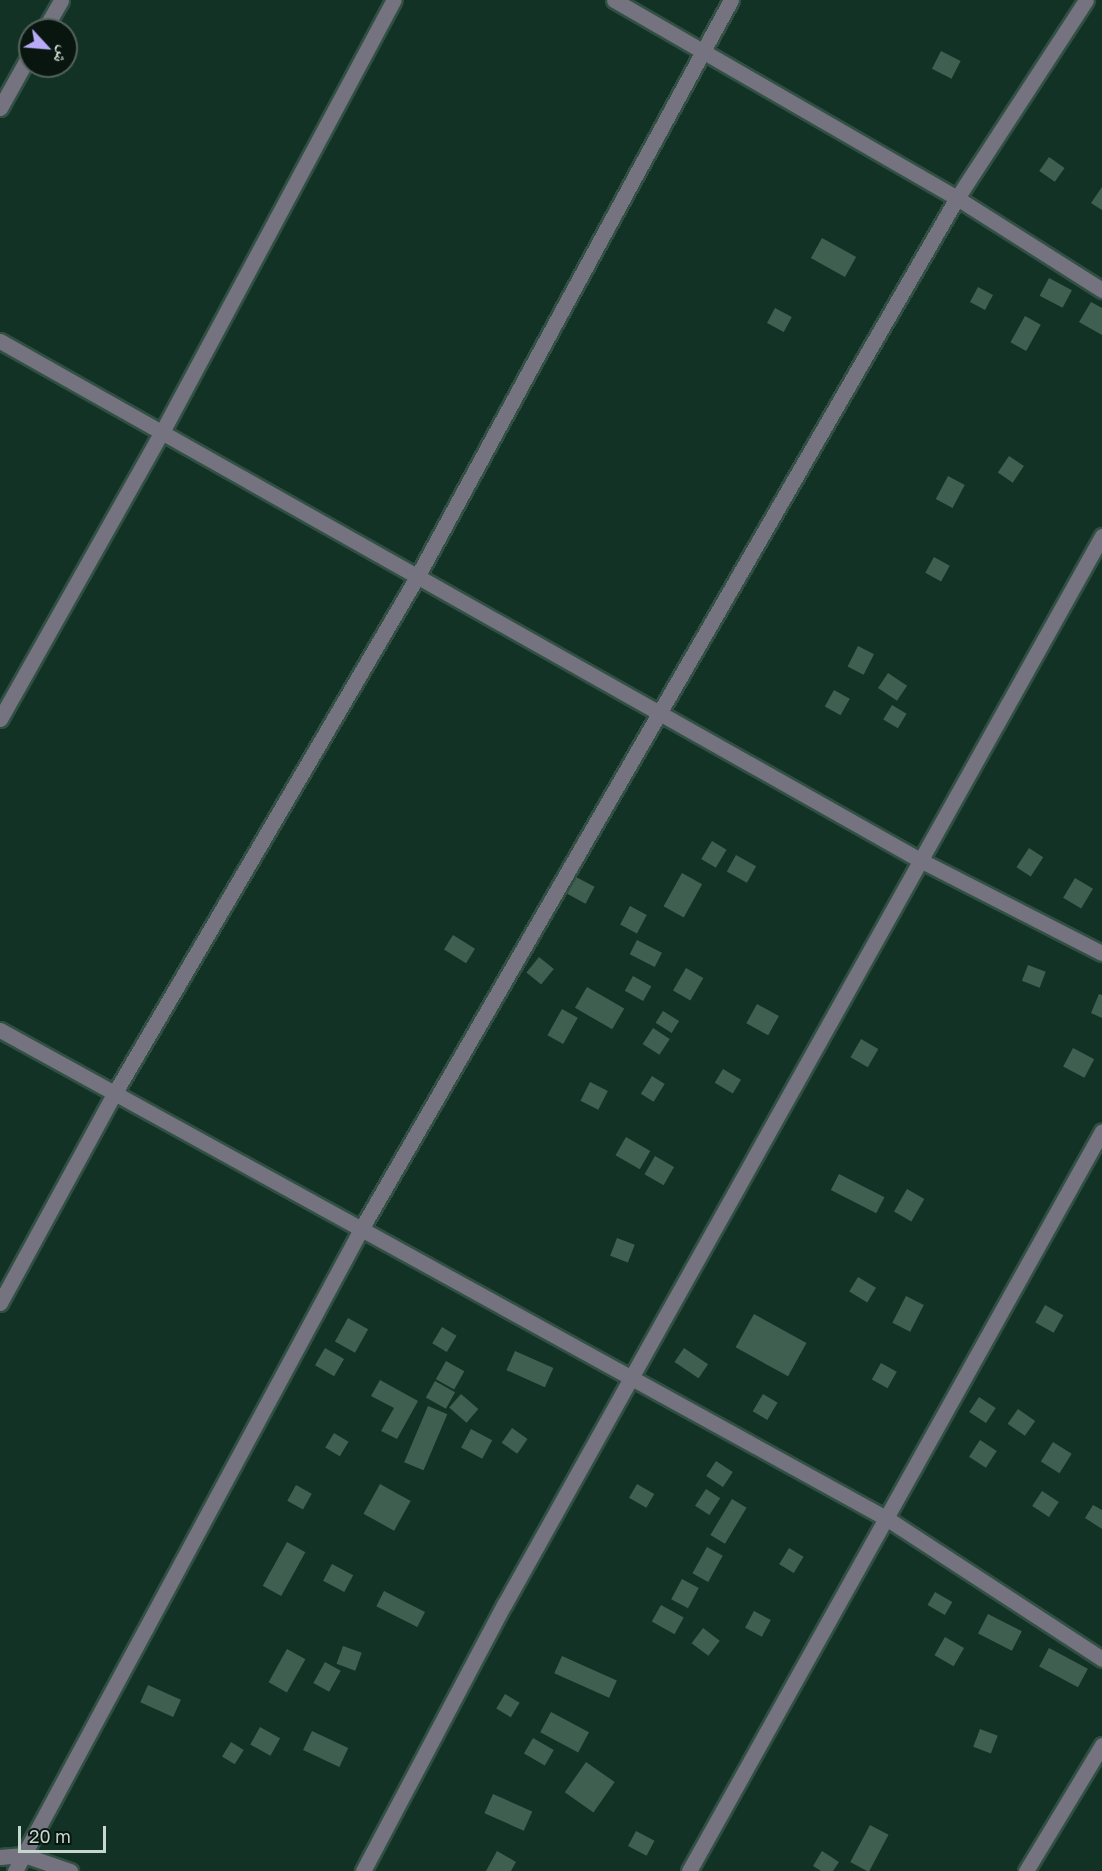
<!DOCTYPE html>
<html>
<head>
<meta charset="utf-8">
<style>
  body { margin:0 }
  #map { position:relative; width:1102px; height:1871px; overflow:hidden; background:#113225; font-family:"Golos Text","Noto Naskh Arabic",sans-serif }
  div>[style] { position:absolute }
  .building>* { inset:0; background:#3f6051; transform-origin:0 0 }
  .roads { filter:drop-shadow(2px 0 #315043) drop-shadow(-2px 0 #315043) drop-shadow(0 2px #315043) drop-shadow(0 -2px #315043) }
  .minor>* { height:15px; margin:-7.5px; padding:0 7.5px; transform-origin:7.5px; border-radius:7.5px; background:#757380 }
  span { translate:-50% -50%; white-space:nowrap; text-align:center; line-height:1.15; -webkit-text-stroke:6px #091610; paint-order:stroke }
  .north { position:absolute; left:18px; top:18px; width:60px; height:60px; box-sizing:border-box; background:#091610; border:2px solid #54635c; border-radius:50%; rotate:116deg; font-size:16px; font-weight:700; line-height:24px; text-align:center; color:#c5d7ce }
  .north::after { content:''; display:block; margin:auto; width:21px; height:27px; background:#b9abf7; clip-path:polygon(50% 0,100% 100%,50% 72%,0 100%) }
  .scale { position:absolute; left:18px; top:1826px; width:88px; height:27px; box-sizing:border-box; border:3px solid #c5d7ce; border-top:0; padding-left:8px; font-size:18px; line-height:21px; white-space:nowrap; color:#c5d7ce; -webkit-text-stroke:4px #091610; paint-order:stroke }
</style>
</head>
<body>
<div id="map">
  <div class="building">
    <i style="left:941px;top:51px;width:22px;height:20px;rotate:27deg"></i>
    <i style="left:1049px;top:157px;width:19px;height:17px;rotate:35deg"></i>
    <i style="clip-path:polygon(1102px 187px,1102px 210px,1091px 203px)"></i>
    <i style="left:822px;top:238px;width:39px;height:23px;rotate:29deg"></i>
    <i style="left:1049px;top:278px;width:26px;height:20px;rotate:28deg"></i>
    <i style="left:978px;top:287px;width:17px;height:17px;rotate:28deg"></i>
    <i style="clip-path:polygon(1091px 302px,1102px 308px,1102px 335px,1079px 322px)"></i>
    <i style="left:775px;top:308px;width:19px;height:17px;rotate:28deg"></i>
    <i style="left:1025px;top:316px;width:18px;height:30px;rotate:29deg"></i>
    <i style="left:1009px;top:456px;width:18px;height:20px;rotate:34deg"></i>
    <i style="left:948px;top:476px;width:19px;height:26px;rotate:28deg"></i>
    <i style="left:934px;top:557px;width:18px;height:18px;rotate:29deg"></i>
    <i style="left:858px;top:646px;width:18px;height:23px;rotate:27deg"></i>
    <i style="left:888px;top:673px;width:23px;height:18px;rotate:34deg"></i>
    <i style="left:834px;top:690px;width:18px;height:19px;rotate:29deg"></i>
    <i style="left:892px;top:705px;width:17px;height:17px;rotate:31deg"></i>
    <i style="left:712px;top:841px;width:17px;height:21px;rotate:31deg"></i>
    <i style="left:1029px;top:848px;width:17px;height:23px;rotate:33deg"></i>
    <i style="left:736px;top:855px;width:23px;height:19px;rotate:29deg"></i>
    <i style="left:682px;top:873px;width:23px;height:38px;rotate:29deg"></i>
    <i style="left:576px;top:877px;width:21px;height:19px;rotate:28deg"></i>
    <i style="left:1075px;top:878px;width:21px;height:23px;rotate:31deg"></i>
    <i style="left:630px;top:906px;width:19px;height:21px;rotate:28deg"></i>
    <i style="left:453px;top:935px;width:26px;height:17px;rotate:32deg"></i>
    <i style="left:637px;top:940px;width:28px;height:16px;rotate:27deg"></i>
    <i style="left:539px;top:957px;width:19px;height:20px;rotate:39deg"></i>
    <i style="left:1028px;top:965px;width:19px;height:17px;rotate:21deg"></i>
    <i style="left:686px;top:968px;width:20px;height:26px;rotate:30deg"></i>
    <i style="left:633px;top:976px;width:21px;height:17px;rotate:29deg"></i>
    <i style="left:587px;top:987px;width:43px;height:24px;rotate:30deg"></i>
    <i style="clip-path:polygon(1099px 994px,1102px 995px,1102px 1018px,1091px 1013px)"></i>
    <i style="left:757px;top:1004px;width:25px;height:22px;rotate:29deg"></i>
    <i style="left:562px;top:1009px;width:18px;height:30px;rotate:29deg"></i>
    <i style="left:663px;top:1011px;width:19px;height:14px;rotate:32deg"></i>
    <i style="left:653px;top:1028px;width:20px;height:19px;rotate:33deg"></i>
    <i style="left:861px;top:1039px;width:20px;height:21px;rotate:30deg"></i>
    <i style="left:1073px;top:1048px;width:24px;height:21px;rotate:28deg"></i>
    <i style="left:723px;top:1069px;width:21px;height:16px;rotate:31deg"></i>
    <i style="left:652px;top:1076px;width:15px;height:21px;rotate:32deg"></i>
    <i style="left:590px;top:1082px;width:20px;height:21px;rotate:27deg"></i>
    <i style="left:626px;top:1137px;width:28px;height:21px;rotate:30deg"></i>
    <i style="left:655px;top:1156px;width:22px;height:21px;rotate:30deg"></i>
    <i style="left:839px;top:1174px;width:51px;height:18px;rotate:27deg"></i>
    <i style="left:907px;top:1189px;width:20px;height:26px;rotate:30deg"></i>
    <i style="left:617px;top:1238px;width:19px;height:19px;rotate:21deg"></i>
    <i style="left:858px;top:1277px;width:21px;height:17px;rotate:31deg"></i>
    <i style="left:906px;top:1296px;width:20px;height:30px;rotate:27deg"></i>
    <i style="left:1045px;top:1305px;width:21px;height:20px;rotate:29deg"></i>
    <i style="left:754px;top:1314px;width:60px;height:38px;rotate:29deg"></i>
    <i style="left:348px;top:1318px;width:23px;height:27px;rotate:29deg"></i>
    <i style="left:442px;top:1327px;width:17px;height:19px;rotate:31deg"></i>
    <i style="left:325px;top:1348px;width:22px;height:20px;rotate:30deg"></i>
    <i style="left:684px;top:1348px;width:29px;height:17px;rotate:34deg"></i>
    <i style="left:515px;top:1351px;width:42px;height:21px;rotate:24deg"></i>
    <i style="left:446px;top:1361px;width:21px;height:21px;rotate:29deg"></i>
    <i style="left:881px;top:1363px;width:18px;height:19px;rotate:29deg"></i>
    <i style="clip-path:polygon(380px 1380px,418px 1401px,397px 1439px,381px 1431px,394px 1408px,371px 1396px)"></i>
    <i style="left:435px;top:1381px;width:23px;height:19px;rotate:29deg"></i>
    <i style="left:461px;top:1394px;width:23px;height:18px;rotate:41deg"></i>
    <i style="left:763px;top:1394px;width:17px;height:20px;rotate:31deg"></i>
    <i style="left:979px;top:1397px;width:20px;height:18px;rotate:33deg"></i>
    <i style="left:428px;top:1406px;width:21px;height:61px;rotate:23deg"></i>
    <i style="left:1018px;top:1409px;width:21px;height:18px;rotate:35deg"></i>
    <i style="left:512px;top:1428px;width:19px;height:18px;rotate:35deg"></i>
    <i style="left:471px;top:1429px;width:24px;height:21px;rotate:28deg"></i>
    <i style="left:334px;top:1433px;width:17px;height:17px;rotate:31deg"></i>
    <i style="left:980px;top:1440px;width:20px;height:20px;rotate:33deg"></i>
    <i style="left:1053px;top:1442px;width:22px;height:23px;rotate:32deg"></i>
    <i style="left:716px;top:1461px;width:20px;height:18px;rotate:33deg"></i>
    <i style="left:380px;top:1484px;width:35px;height:34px;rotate:29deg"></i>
    <i style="left:637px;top:1484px;width:20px;height:16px;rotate:30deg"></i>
    <i style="left:296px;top:1485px;width:18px;height:18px;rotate:29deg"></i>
    <i style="left:706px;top:1489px;width:17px;height:20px;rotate:33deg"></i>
    <i style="left:1042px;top:1491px;width:20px;height:18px;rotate:33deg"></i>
    <i style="left:732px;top:1499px;width:17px;height:42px;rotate:31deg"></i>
    <i style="clip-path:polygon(1093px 1505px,1102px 1510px,1102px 1529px,1085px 1518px)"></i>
    <i style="left:287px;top:1542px;width:21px;height:50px;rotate:29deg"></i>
    <i style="left:707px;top:1547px;width:18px;height:30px;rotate:29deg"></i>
    <i style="left:789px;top:1548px;width:17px;height:19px;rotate:31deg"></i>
    <i style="left:332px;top:1564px;width:24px;height:19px;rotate:28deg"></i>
    <i style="left:682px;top:1579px;width:19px;height:23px;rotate:28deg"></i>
    <i style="left:384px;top:1591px;width:46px;height:17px;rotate:27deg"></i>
    <i style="left:935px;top:1592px;width:20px;height:15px;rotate:30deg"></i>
    <i style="left:661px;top:1605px;width:26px;height:19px;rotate:29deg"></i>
    <i style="left:754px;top:1611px;width:19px;height:19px;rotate:28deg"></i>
    <i style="left:988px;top:1614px;width:38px;height:22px;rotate:27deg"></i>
    <i style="left:703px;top:1628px;width:21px;height:19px;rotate:37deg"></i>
    <i style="left:945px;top:1637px;width:22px;height:21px;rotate:30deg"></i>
    <i style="left:343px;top:1646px;width:20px;height:19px;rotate:20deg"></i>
    <i style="left:1049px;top:1648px;width:44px;height:21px;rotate:28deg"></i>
    <i style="left:287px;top:1649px;width:21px;height:38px;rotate:29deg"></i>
    <i style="left:562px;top:1656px;width:60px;height:19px;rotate:24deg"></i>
    <i style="left:325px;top:1662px;width:18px;height:24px;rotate:29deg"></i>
    <i style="left:148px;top:1685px;width:36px;height:19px;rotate:24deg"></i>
    <i style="left:505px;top:1694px;width:17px;height:17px;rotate:31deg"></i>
    <i style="left:551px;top:1712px;width:43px;height:23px;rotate:28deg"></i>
    <i style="left:260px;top:1727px;width:23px;height:20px;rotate:29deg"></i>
    <i style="left:980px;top:1729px;width:19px;height:19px;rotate:21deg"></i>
    <i style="left:312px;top:1731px;width:40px;height:21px;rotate:25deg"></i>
    <i style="left:533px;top:1738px;width:24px;height:18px;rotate:30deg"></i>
    <i style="left:231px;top:1742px;width:15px;height:17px;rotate:32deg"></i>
    <i style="left:586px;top:1762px;width:35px;height:37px;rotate:35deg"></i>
    <i style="left:493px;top:1794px;width:43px;height:21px;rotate:24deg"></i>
    <i style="left:870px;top:1825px;width:21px;height:42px;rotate:28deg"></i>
    <i style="left:636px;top:1831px;width:21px;height:17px;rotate:28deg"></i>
    <i style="clip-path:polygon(497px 1851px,516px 1862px,511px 1871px,486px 1871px)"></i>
    <i style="clip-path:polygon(822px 1851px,839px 1862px,833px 1871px,821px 1871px,813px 1866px)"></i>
  </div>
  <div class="roads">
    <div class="minor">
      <i style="left:614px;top:0;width:396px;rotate:30deg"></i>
      <i style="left:957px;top:198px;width:172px;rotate:32.4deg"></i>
      <i style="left:44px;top:30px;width:34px;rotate:-60deg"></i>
      <i style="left:0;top:108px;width:62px;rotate:-60.9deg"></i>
      <i style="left:0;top:341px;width:1056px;rotate:29.43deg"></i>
      <i style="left:920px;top:860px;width:204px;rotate:27.1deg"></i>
      <i style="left:0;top:719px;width:330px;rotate:-60.6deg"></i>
      <i style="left:162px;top:432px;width:490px;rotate:-61.8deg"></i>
      <i style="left:0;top:1030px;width:1012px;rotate:28.85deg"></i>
      <i style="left:886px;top:1518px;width:258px;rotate:33.1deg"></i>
      <i style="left:0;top:1303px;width:238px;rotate:-61.4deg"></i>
      <i style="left:114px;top:1094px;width:599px;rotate:-59.63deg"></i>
      <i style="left:417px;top:577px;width:657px;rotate:-61.45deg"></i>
      <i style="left:0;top:1857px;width:24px;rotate:-5deg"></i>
      <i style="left:24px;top:1855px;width:49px;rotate:19.2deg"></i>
      <i style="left:15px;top:1871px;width:727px;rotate:-61.67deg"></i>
      <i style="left:360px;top:1231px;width:1193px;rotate:-59.98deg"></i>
      <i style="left:957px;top:198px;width:236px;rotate:-56.9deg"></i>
      <i style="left:363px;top:1871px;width:301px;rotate:-62.1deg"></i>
      <i style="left:504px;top:1605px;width:1225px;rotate:-60.78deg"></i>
      <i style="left:689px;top:1871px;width:847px;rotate:-60.83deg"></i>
      <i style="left:1026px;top:1871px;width:147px;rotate:-58.9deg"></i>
    </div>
  </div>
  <div class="north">ش</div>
  <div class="scale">20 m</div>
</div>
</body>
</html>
